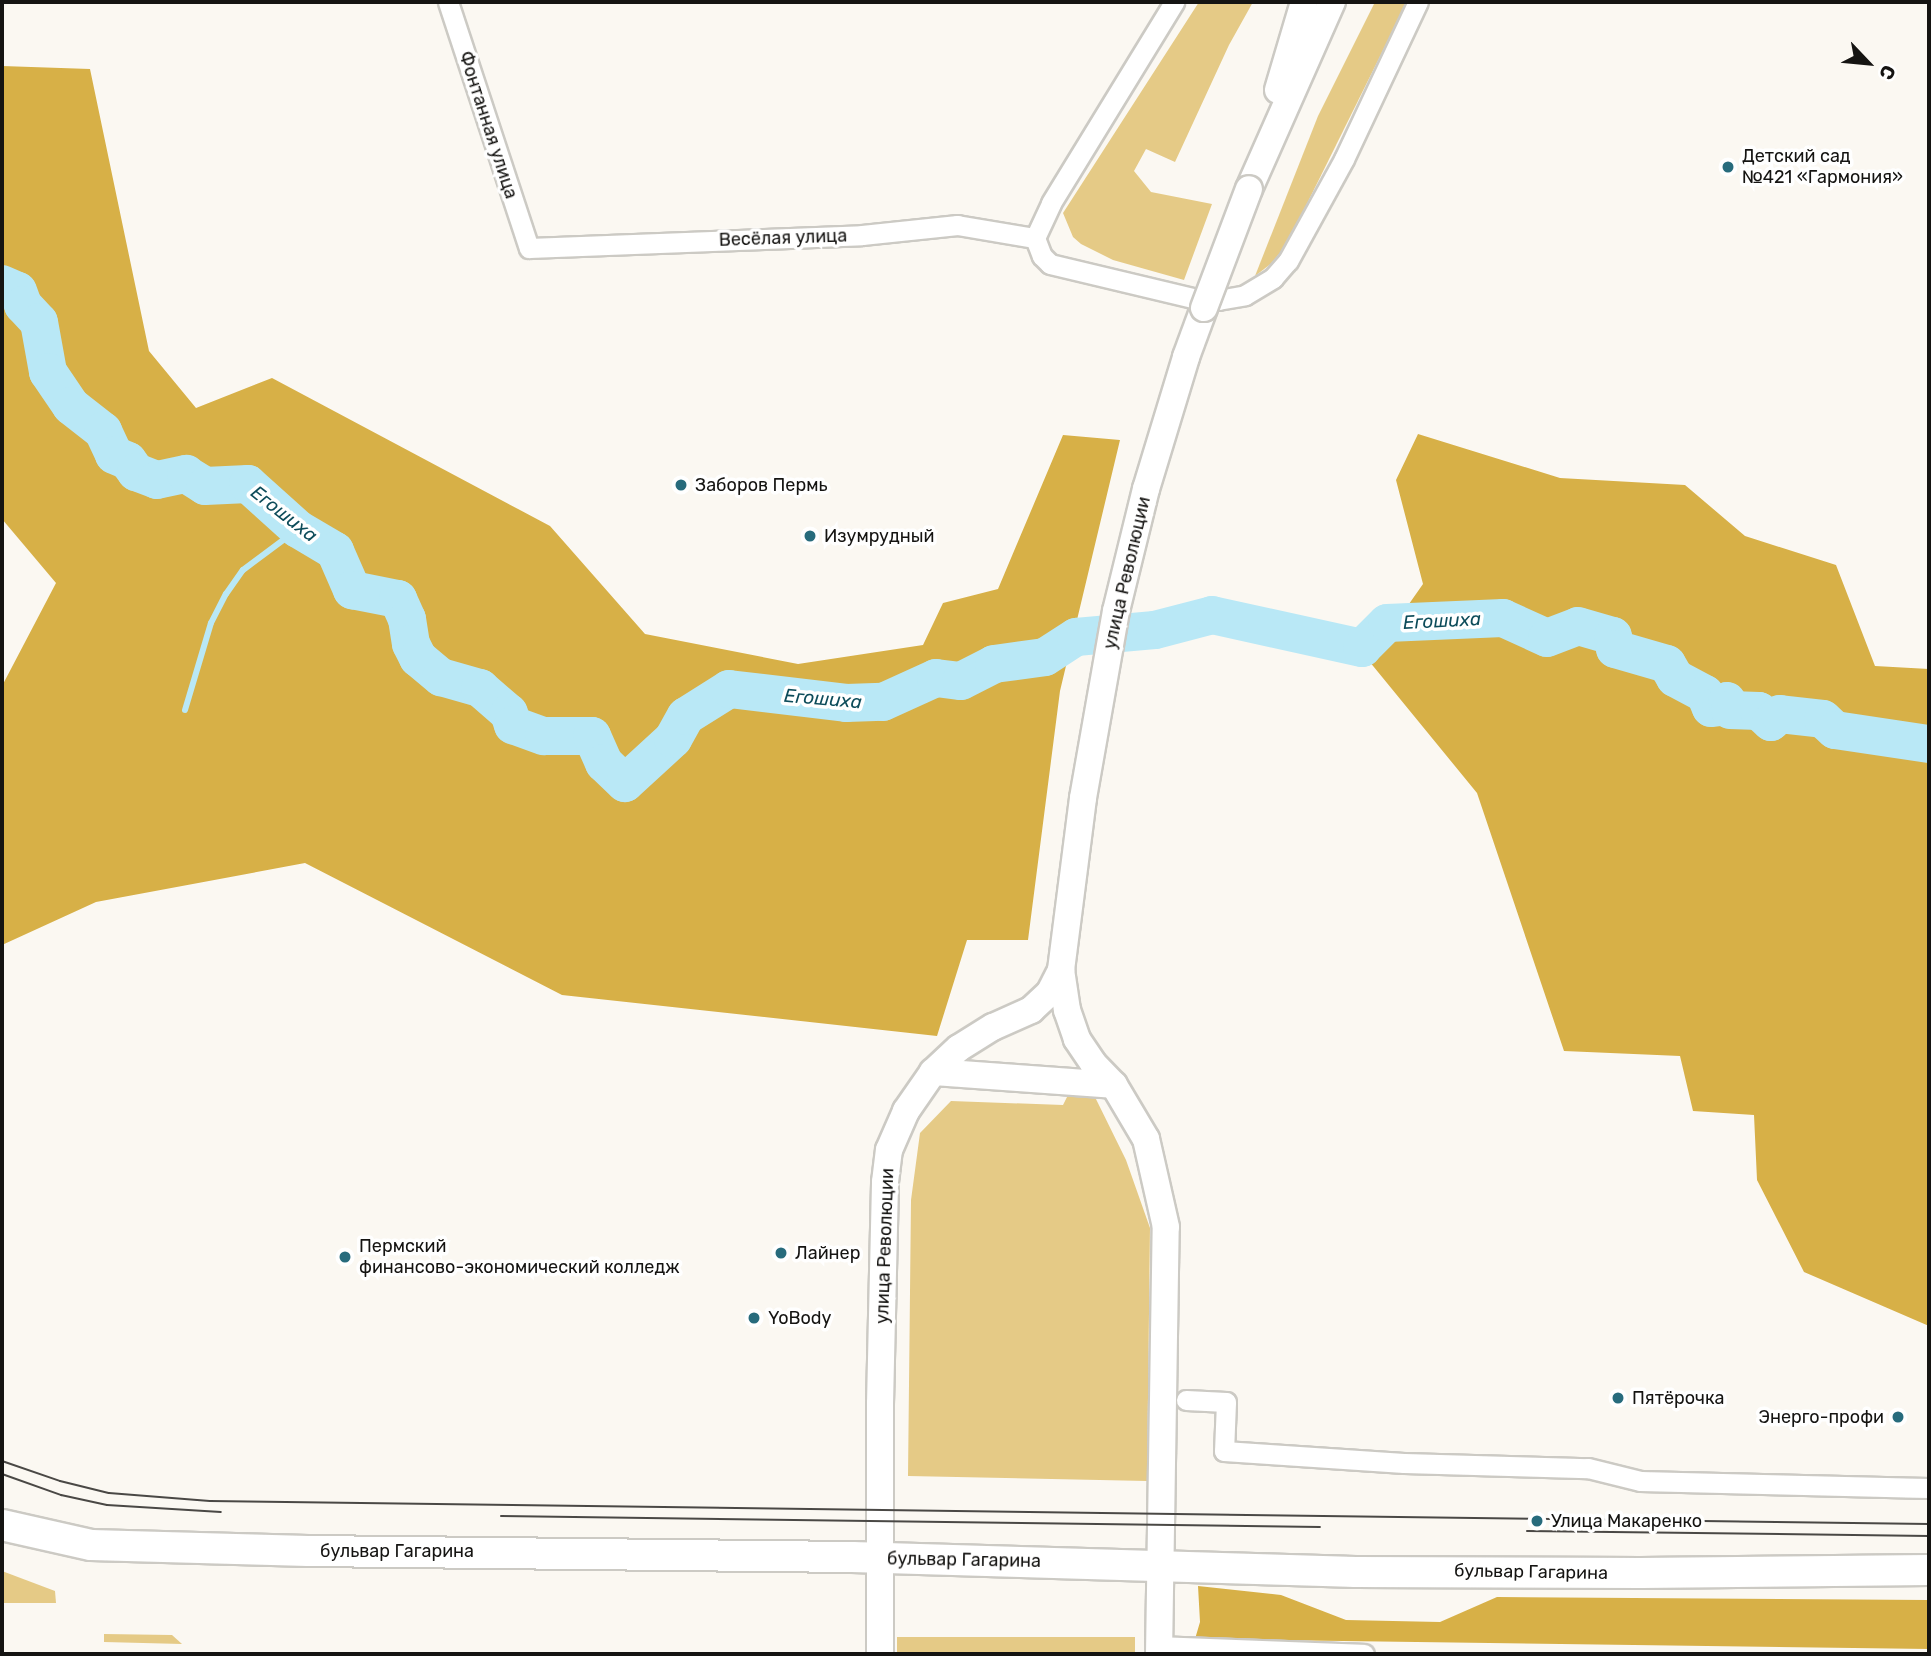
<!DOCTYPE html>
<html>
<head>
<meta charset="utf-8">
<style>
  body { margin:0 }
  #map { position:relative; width:1931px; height:1656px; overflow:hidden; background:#fbf8f2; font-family:Rubik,sans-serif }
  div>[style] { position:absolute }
  .green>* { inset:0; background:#e5ca86; transform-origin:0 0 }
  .forest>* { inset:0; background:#d7b047 }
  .stream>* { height:6px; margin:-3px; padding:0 3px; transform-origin:3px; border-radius:3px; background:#b9e8f6 }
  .river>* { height:38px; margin:-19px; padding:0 19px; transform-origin:19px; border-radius:19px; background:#b9e8f6 }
  .roads { filter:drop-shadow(2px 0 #cccac4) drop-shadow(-2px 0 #cccac4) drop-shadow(0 2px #cccac4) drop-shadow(0 -2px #cccac4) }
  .street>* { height:19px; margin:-9.5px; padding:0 9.5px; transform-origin:9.5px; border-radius:9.5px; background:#fff }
  .secondary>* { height:26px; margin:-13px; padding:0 13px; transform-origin:13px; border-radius:13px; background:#fff }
  .primary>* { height:30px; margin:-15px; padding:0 15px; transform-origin:15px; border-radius:15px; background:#fff }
  .tram>* { height:2px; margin:-1px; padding:0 1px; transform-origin:1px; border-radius:1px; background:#4a4845 }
  .bridges { filter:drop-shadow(2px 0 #cccac4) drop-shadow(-2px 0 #cccac4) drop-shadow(0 2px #cccac4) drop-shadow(0 -2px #cccac4) }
  .secondary-bridge>* { height:26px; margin:-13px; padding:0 13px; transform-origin:13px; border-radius:13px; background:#fff }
  .dots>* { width:19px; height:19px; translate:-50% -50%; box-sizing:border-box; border:4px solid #fff; border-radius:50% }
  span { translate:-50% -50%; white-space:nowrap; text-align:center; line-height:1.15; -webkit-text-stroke:7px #fff; paint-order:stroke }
  .street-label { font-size:18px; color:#151412 }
  .poi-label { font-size:18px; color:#151412 }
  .left { translate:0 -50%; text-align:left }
  .right { translate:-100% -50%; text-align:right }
  .water-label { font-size:19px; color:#0d4c5a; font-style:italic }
  .frame { position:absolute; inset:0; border:4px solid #151412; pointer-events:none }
  .north { position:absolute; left:1833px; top:28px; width:70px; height:70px; -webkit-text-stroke:5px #fff; paint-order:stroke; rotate:116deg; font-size:19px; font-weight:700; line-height:28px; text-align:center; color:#151412 }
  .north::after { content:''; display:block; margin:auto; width:24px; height:32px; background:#151412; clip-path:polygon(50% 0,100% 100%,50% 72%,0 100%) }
</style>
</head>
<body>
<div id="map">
  <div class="green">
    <i style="clip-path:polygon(1199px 2px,1253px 2px,1229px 45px,1175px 162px,1146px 149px,1134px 171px,1151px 192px,1212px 204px,1184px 280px,1113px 260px,1081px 244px,1073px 237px,1063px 213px)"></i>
    <i style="clip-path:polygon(1375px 2px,1407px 2px,1287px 244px,1272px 263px,1255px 276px,1318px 116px)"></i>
    <i style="clip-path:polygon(1093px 1093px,1126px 1160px,1150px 1228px,1147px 1481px,908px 1476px,911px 1200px,920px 1133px,951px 1101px,1063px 1105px,1068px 1095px)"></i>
    <i style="clip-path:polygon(2px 1571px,55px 1591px,56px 1603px,2px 1603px)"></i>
    <i style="clip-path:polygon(104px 1634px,172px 1635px,182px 1644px,104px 1642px)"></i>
    <i style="left:897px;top:1637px;width:238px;height:17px"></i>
  </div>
  <div class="forest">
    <i style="clip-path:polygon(2px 66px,90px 69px,149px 351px,196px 408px,272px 378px,550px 526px,645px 634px,798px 664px,923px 645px,943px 603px,998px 589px,1063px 435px,1120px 440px,1060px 691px,1028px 940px,967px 940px,937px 1036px,562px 995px,305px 863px,96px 902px,2px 945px,2px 686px,56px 583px,2px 519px)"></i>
    <i style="clip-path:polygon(1418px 434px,1560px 478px,1685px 485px,1745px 536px,1836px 565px,1875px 666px,1929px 669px,1929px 1326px,1804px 1272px,1757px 1180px,1754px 1115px,1693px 1111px,1680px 1056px,1564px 1051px,1477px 793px,1369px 661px,1423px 584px,1396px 480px)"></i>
    <i style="clip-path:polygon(1198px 1586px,1281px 1595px,1346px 1620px,1440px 1622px,1497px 1597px,1929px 1600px,1929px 1649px,1195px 1639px,1200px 1622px)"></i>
  </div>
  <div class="stream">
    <i style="left:185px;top:710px;width:91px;rotate:-73.4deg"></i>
    <i style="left:211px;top:623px;width:33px;rotate:-63deg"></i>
    <i style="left:226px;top:594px;width:29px;rotate:-55deg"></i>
    <i style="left:243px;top:570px;width:69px;rotate:-36.7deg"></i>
  </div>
  <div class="river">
    <i style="left:2px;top:284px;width:17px;rotate:24deg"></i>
    <i style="left:18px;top:291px;width:15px;rotate:70deg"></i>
    <i style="left:23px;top:305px;width:23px;rotate:47deg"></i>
    <i style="left:39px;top:322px;width:51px;rotate:79.8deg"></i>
    <i style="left:48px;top:372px;width:41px;rotate:55.9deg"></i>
    <i style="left:71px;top:406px;width:41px;rotate:38deg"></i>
    <i style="left:103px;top:431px;width:26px;rotate:65deg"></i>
    <i style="left:114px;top:455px;width:15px;rotate:23deg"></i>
    <i style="left:128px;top:461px;width:14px;rotate:54deg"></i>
    <i style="left:136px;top:472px;width:22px;rotate:21deg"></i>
    <i style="left:157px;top:480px;width:30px;rotate:-12deg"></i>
    <i style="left:186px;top:474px;width:22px;rotate:32deg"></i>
    <i style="left:205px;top:486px;width:43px;rotate:-2.7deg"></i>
    <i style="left:248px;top:484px;width:67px;rotate:42deg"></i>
    <i style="left:298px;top:529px;width:43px;rotate:30.7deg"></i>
    <i style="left:335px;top:551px;width:43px;rotate:66.4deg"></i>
    <i style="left:352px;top:590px;width:47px;rotate:11.1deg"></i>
    <i style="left:398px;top:599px;width:22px;rotate:66deg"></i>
    <i style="left:407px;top:619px;width:25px;rotate:81deg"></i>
    <i style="left:411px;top:644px;width:16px;rotate:63deg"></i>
    <i style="left:418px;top:658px;width:30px;rotate:40deg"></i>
    <i style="left:441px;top:677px;width:41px;rotate:15.8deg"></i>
    <i style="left:480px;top:688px;width:38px;rotate:41deg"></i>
    <i style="left:509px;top:713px;width:13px;rotate:72deg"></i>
    <i style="left:513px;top:725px;width:33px;rotate:20deg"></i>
    <i style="left:544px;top:736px;width:48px"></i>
    <i style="left:592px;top:736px;width:30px;rotate:66deg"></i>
    <i style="left:604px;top:763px;width:29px;rotate:44deg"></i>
    <i style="left:625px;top:783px;width:65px;rotate:-42.5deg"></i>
    <i style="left:673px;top:739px;width:26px;rotate:-61deg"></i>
    <i style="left:686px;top:716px;width:51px;rotate:-32.1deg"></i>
    <i style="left:729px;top:689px;width:118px;rotate:6.8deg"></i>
    <i style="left:846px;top:703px;width:37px;rotate:-2deg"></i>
    <i style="left:883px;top:702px;width:58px;rotate:-24.4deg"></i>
    <i style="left:936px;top:678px;width:25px;rotate:7deg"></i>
    <i style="left:961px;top:681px;width:37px;rotate:-27deg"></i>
    <i style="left:994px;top:664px;width:51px;rotate:-7.8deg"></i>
    <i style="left:1045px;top:657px;width:37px;rotate:-33deg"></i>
    <i style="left:1076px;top:637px;width:79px;rotate:-5.1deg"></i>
    <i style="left:1155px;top:630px;width:59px;rotate:-14.7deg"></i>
    <i style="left:1212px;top:615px;width:154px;rotate:12.4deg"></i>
    <i style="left:1362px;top:648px;width:35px;rotate:-45deg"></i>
    <i style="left:1387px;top:623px;width:116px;rotate:-2.5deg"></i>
    <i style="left:1503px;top:618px;width:48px;rotate:24.4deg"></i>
    <i style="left:1547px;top:638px;width:33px;rotate:-21deg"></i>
    <i style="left:1578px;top:626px;width:36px;rotate:16deg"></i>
    <i style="left:1613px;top:636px;width:13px;rotate:81deg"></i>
    <i style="left:1615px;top:649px;width:54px;rotate:16.1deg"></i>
    <i style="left:1667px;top:664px;width:16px;rotate:60deg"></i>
    <i style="left:1675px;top:678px;width:34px;rotate:28deg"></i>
    <i style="left:1705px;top:694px;width:15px;rotate:67deg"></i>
    <i style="left:1711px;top:708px;width:10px;rotate:-6deg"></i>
    <i style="left:1721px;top:707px;width:8px;rotate:-45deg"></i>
    <i style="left:1727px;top:701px;width:9px;rotate:72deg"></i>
    <i style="left:1730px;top:710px;width:29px;rotate:2deg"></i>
    <i style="left:1759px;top:711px;width:16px;rotate:43deg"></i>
    <i style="left:1771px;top:722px;width:12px;rotate:-42deg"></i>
    <i style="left:1780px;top:714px;width:43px;rotate:6.6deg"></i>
    <i style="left:1823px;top:719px;width:16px;rotate:43deg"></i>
    <i style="left:1835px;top:730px;width:95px;rotate:8.5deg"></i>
  </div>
  <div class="roads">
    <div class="street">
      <i style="left:448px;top:2px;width:259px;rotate:71.8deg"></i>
      <i style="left:529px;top:248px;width:333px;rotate:-2.2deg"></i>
      <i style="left:862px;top:235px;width:96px;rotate:-6deg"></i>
      <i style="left:957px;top:225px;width:79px;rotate:9.5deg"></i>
      <i style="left:1035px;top:238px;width:19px;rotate:69deg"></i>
      <i style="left:1042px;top:256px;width:11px;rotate:45deg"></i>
      <i style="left:1050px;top:264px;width:151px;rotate:13.4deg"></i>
      <i style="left:1197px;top:299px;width:21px;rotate:3deg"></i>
      <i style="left:1218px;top:300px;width:27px;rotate:-10deg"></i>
      <i style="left:1245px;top:295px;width:33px;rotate:-31deg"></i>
      <i style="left:1273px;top:278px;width:23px;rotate:-49deg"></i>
      <i style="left:1288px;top:261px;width:116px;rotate:-61.2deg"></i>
      <i style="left:1344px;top:159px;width:174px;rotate:-64.8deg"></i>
      <i style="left:1035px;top:238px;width:38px;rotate:-65deg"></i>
      <i style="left:1051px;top:203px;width:236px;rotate:-58.5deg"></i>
      <i style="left:1186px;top:1400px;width:40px;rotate:2.9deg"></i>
      <i style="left:1226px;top:1402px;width:49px;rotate:92.3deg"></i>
      <i style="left:1224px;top:1451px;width:180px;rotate:3.8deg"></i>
      <i style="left:1404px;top:1463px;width:184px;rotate:1.6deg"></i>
      <i style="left:1588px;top:1468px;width:54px;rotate:14deg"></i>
      <i style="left:1640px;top:1481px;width:289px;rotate:1.4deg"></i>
      <i style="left:1159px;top:1646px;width:205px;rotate:2.2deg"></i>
    </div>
    <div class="secondary">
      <i style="left:1278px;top:90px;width:92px;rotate:-73.5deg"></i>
      <i style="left:1249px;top:189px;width:205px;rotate:-66.1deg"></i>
      <i style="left:933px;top:1072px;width:181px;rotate:4.1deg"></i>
      <i style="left:880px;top:1654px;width:250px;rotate:-90deg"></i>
      <i style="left:880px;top:1404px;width:222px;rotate:-88.7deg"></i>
      <i style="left:885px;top:1182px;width:32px;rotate:-83deg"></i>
      <i style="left:889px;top:1150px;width:43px;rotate:-66.4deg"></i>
      <i style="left:906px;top:1111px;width:47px;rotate:-55.3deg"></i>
      <i style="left:933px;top:1072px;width:35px;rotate:-43deg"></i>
      <i style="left:959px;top:1048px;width:40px;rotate:-32deg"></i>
      <i style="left:993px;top:1027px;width:42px;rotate:-24.1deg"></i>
      <i style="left:1031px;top:1010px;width:26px;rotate:-43deg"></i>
      <i style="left:1050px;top:992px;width:25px;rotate:-63deg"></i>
      <i style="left:1159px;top:1654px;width:427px;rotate:-89.1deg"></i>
      <i style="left:1166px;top:1227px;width:90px;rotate:-102.8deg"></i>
      <i style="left:1146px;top:1139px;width:63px;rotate:-120.7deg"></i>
      <i style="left:1114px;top:1085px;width:30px;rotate:-134deg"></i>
      <i style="left:1093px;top:1063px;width:29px;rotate:-124deg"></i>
      <i style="left:1077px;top:1039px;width:31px;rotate:-109deg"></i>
      <i style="left:1067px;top:1010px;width:40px;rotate:-98.5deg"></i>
      <i style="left:1061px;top:970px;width:173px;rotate:-82.7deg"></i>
      <i style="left:1083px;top:798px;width:190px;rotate:-80deg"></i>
      <i style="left:1116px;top:611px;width:126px;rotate:-76.2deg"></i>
      <i style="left:1146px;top:489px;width:138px;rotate:-73.1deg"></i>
      <i style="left:1186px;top:357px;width:52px;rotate:-69.8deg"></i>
    </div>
    <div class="primary">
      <i style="left:2px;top:1525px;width:91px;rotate:12.7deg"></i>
      <i style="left:91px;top:1545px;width:217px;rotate:1.6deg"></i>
      <i style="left:308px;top:1551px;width:544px;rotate:0.63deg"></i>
      <i style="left:852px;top:1557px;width:504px;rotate:1.7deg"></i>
      <i style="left:1356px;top:1572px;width:285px;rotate:0.2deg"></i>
      <i style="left:1641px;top:1573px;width:288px;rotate:-0.6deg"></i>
    </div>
  </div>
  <div class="tram">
    <i style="left:2px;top:1461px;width:61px;rotate:19deg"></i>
    <i style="left:60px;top:1481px;width:50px;rotate:13.8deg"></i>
    <i style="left:109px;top:1493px;width:101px;rotate:4.5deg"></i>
    <i style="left:210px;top:1501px;width:1719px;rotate:0.77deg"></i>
    <i style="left:2px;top:1474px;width:63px;rotate:19.6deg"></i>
    <i style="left:61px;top:1495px;width:47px;rotate:12.3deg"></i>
    <i style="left:107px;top:1505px;width:114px;rotate:3.5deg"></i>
    <i style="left:501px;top:1516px;width:819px;rotate:0.77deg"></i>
    <i style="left:1527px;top:1531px;width:402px;rotate:0.7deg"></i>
  </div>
  <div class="bridges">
    <div class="secondary-bridge">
      <i style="left:1204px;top:308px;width:127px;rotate:-69.3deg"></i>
    </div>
  </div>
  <div class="dots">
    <i style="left:1728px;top:167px;background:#276b7c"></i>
    <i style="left:681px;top:485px;background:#276b7c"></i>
    <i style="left:810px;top:536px;background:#276b7c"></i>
    <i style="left:781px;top:1253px;background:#276b7c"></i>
    <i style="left:345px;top:1257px;background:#276b7c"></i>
    <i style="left:754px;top:1318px;background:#276b7c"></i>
    <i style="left:1618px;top:1398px;background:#276b7c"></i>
    <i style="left:1898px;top:1417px;background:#276b7c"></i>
    <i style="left:1537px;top:1521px;background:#276b7c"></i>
  </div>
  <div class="street-label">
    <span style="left:488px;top:125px;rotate:72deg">Фонтанная улица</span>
    <span style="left:783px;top:238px;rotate:-2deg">Весёлая улица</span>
    <span style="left:1127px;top:573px;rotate:-77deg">улица Революции</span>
    <span style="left:885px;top:1246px;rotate:-88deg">улица Революции</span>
    <span style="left:397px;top:1551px">бульвар Гагарина</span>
    <span style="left:964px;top:1560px;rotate:1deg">бульвар Гагарина</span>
    <span style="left:1531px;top:1572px;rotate:1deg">бульвар Гагарина</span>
  </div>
  <div class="poi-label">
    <span class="left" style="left:1742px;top:167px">Детский сад<br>№421 «Гармония»</span>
    <span class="left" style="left:695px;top:485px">Заборов Пермь</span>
    <span class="left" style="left:824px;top:536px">Изумрудный</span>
    <span class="left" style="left:359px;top:1257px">Пермский<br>финансово-экономический колледж</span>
    <span class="left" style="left:795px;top:1253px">Лайнер</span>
    <span class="left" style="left:768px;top:1318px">YoBody</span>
    <span class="left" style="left:1632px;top:1398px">Пятёрочка</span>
    <span class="right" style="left:1884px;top:1417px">Энерго-профи</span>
    <span class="left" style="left:1551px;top:1521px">Улица Макаренко</span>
  </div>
  <div class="water-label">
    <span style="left:284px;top:514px;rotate:38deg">Егошиха</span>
    <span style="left:1442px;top:621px;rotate:-3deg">Егошиха</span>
    <span style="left:823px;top:699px;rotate:5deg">Егошиха</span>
  </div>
  <div class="frame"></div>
  <div class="north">С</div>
</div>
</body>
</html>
